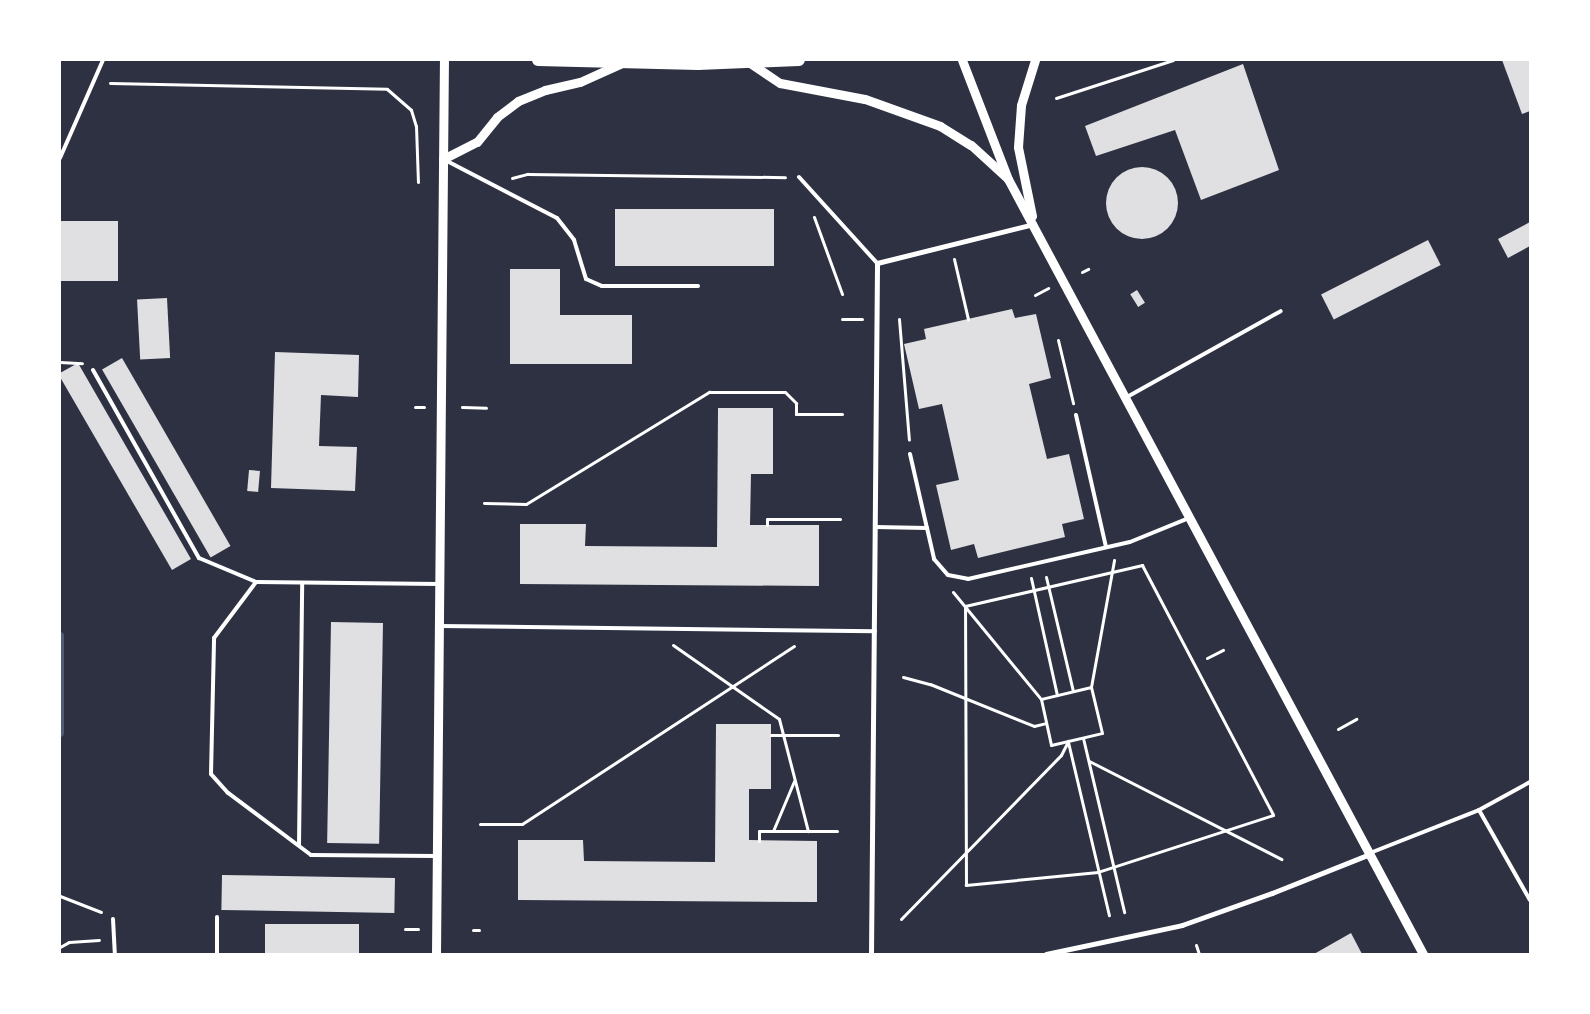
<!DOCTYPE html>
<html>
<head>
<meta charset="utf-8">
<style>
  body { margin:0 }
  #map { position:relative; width:1590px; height:1014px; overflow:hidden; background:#2d3142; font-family:"DM Sans",sans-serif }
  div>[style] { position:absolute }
  .stream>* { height:8px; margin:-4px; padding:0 4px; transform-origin:4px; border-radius:4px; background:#4f5d75 }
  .building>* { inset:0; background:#e0e0e3; transform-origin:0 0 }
  .round { border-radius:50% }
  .path>* { height:3px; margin:-1.5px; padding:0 1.5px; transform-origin:1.5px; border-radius:1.5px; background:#fff }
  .service>* { height:4px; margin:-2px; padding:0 2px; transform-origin:2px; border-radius:2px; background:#fff }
  .minor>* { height:5px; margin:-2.5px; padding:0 2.5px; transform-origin:2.5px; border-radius:2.5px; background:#fff }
  .tertiary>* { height:9px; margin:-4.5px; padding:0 4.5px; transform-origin:4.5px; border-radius:4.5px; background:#fff }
  .primary>* { height:12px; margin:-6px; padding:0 6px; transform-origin:6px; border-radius:6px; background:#fff }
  span { translate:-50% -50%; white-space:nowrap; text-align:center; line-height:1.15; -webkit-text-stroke:4px #fff; paint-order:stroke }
  .frame { position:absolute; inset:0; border:61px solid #fff; pointer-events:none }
</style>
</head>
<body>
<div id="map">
  <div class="stream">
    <i style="left:60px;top:636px;width:97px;rotate:90deg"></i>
  </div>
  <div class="building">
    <i style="clip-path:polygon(1502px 60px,1530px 60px,1530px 111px,1522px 114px)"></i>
    <i style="clip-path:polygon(1243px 64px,1279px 170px,1201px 200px,1175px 130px,1096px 156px,1085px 126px)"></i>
    <i class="round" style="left:1106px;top:167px;width:72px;height:72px"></i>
    <i style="left:615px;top:209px;width:159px;height:57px"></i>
    <i style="left:60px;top:221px;width:58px;height:60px"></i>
    <i style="clip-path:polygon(1530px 222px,1530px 246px,1508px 258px,1498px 239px)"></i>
    <i style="left:1428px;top:240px;width:28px;height:120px;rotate:63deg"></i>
    <i style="clip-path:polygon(510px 269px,560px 269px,560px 315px,632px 315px,632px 364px,510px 364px)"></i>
    <i style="left:1137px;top:290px;width:15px;height:8px;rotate:58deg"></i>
    <i style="left:167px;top:298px;width:60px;height:30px;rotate:87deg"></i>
    <i style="clip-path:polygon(1012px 309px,1015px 318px,1036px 314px,1051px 378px,1029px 384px,1047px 459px,1069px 454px,1084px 519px,1062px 524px,1065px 537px,978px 558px,974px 544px,951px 550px,936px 485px,959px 480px,942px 404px,919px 409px,904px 344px,926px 339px,924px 329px)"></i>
    <i style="clip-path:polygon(275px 352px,359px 355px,358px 397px,321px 395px,319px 446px,357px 447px,355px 491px,271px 488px)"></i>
    <i style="left:122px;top:358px;width:217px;height:23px;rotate:60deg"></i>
    <i style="clip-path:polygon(78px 363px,191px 559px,172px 570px,60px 377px,60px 373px)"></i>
    <i style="clip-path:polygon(718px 408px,773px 408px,773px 474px,751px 474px,750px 525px,819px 525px,819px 586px,520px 584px,520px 524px,586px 524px,585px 546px,717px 547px)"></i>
    <i style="left:249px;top:470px;width:11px;height:21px;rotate:5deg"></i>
    <i style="left:331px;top:622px;width:52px;height:221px;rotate:1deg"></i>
    <i style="clip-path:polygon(716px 724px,771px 724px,771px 789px,749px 789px,749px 840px,817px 841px,817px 902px,518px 900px,518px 840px,583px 840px,584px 861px,715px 862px)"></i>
    <i style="left:222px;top:875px;width:173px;height:35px;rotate:1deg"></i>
    <i style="left:265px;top:924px;width:94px;height:30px"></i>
    <i style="clip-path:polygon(1351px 933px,1362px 954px,1314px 954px)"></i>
  </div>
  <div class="path">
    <i style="left:110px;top:83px;width:277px;rotate:1.2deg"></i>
    <i style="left:387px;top:89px;width:32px;rotate:41deg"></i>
    <i style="left:411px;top:110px;width:17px;rotate:73deg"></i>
    <i style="left:416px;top:126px;width:56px;rotate:88deg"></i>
    <i style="left:1056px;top:98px;width:123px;rotate:-18deg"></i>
    <i style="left:512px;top:178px;width:16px;rotate:-15deg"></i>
    <i style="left:527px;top:174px;width:258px;rotate:0.7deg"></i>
    <i style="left:814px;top:217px;width:82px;rotate:70deg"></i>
    <i style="left:954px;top:259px;width:62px;rotate:76.9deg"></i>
    <i style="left:1082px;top:272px;width:7px;rotate:-27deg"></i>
    <i style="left:1035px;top:295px;width:15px;rotate:-28deg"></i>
    <i style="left:842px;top:319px;width:20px"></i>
    <i style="left:899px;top:319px;width:121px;rotate:85.3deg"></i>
    <i style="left:1058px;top:340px;width:65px;rotate:76.6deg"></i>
    <i style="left:60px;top:362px;width:22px;rotate:3deg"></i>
    <i style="left:415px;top:407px;width:9px"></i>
    <i style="left:462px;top:407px;width:24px;rotate:2deg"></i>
    <i style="left:484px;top:503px;width:42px;rotate:1.4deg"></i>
    <i style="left:526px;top:504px;width:215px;rotate:-31.5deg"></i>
    <i style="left:709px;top:392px;width:76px"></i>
    <i style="left:785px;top:392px;width:16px;rotate:45deg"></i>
    <i style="left:796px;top:403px;width:11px;rotate:90deg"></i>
    <i style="left:796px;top:414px;width:46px"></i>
    <i style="left:767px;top:525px;width:6px;rotate:-90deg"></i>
    <i style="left:767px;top:519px;width:73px"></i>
    <i style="left:1142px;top:565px;width:282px;rotate:62.3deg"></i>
    <i style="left:1273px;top:815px;width:184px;rotate:162deg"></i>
    <i style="left:1098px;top:872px;width:133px;rotate:174.4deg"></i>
    <i style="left:966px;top:885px;width:279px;rotate:-90.2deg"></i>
    <i style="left:965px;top:606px;width:182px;rotate:-13deg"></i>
    <i style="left:1046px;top:577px;width:117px;rotate:76.7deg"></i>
    <i style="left:1031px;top:578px;width:120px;rotate:77.5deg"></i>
    <i style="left:953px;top:592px;width:139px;rotate:50.6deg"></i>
    <i style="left:1041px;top:699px;width:47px;rotate:77.7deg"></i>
    <i style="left:1051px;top:745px;width:52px;rotate:-13.2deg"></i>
    <i style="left:1102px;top:733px;width:47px;rotate:-103.4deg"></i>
    <i style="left:1091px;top:687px;width:51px;rotate:166.5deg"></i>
    <i style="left:673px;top:645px;width:129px;rotate:34.9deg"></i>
    <i style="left:779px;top:719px;width:116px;rotate:75.5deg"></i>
    <i style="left:1207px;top:658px;width:18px;rotate:-27deg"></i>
    <i style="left:903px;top:677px;width:28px;rotate:15deg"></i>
    <i style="left:930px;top:684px;width:112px;rotate:22deg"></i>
    <i style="left:1034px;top:726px;width:12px;rotate:-14deg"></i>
    <i style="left:1091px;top:687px;width:129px;rotate:-79.7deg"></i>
    <i style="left:1338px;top:729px;width:21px;rotate:-29deg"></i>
    <i style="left:771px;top:735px;width:67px"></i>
    <i style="left:1083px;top:738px;width:179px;rotate:76.7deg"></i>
    <i style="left:1068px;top:742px;width:178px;rotate:76.7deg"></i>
    <i style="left:1089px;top:761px;width:216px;rotate:27deg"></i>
    <i style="left:480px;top:824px;width:42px"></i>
    <i style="left:522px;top:824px;width:325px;rotate:-33.2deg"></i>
    <i style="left:773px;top:831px;width:54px;rotate:-67.2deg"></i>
    <i style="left:759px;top:841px;width:10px;rotate:-90deg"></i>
    <i style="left:759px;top:831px;width:78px"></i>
    <i style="left:60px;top:896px;width:44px;rotate:21.3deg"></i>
    <i style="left:901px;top:919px;width:229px;rotate:-45.7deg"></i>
    <i style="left:1061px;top:755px;width:16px;rotate:-63deg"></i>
    <i style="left:405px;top:929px;width:13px"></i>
    <i style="left:473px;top:930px;width:6px"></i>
    <i style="left:1196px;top:945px;width:9px;rotate:72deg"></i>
    <i style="left:60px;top:947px;width:10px;rotate:-29deg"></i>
    <i style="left:69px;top:942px;width:30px;rotate:-4deg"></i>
  </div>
  <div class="service">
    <i style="left:60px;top:158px;width:107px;rotate:-66.3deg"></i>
    <i style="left:445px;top:160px;width:126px;rotate:27.4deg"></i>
    <i style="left:557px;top:218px;width:28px;rotate:52deg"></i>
    <i style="left:574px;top:240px;width:41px;rotate:72.9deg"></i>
    <i style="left:586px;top:279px;width:17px;rotate:24deg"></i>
    <i style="left:602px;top:286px;width:96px"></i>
    <i style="left:799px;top:177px;width:116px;rotate:47.8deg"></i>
    <i style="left:93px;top:370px;width:216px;rotate:60.6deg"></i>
    <i style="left:199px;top:558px;width:62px;rotate:22.8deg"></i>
    <i style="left:1127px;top:397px;width:176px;rotate:-29.2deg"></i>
    <i style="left:1076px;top:415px;width:135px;rotate:77.2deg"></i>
    <i style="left:910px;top:454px;width:76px;rotate:77.1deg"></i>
    <i style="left:875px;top:527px;width:52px;rotate:1.1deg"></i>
    <i style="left:927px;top:528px;width:32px;rotate:77deg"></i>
    <i style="left:934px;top:559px;width:21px;rotate:49deg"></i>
    <i style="left:948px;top:575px;width:20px;rotate:11deg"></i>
    <i style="left:968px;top:579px;width:166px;rotate:-12.9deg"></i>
    <i style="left:1130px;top:542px;width:64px;rotate:-22.1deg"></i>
    <i style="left:439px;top:626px;width:436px;rotate:0.7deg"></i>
    <i style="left:1479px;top:810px;width:103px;rotate:60.5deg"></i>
    <i style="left:299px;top:845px;width:262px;rotate:-89.3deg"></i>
    <i style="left:1370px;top:853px;width:117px;rotate:-21.5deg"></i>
    <i style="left:1479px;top:810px;width:58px;rotate:-28.8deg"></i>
    <i style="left:436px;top:856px;width:125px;rotate:-179.5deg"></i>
    <i style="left:311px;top:855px;width:104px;rotate:-143.2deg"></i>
    <i style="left:228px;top:793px;width:25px;rotate:-132deg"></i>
    <i style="left:211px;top:774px;width:136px;rotate:-88.7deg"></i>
    <i style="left:214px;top:638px;width:70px;rotate:-53.1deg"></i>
    <i style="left:256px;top:582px;width:183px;rotate:0.6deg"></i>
    <i style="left:113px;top:919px;width:35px;rotate:87deg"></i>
    <i style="left:217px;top:954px;width:37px;rotate:-90deg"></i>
  </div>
  <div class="minor">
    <i style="left:871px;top:954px;width:691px;rotate:-89.5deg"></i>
    <i style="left:877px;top:263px;width:162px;rotate:-14deg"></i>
    <i style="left:1046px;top:954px;width:139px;rotate:-12deg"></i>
    <i style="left:1182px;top:925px;width:96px;rotate:-19.6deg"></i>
    <i style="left:1272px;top:893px;width:105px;rotate:-21.7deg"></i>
  </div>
  <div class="tertiary">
    <i style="left:962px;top:60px;width:128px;rotate:68.9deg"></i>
    <i style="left:1008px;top:179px;width:879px;rotate:61.83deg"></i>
    <i style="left:750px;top:63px;width:36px;rotate:34deg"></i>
    <i style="left:780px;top:83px;width:86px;rotate:10.7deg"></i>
    <i style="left:865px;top:99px;width:80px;rotate:19.8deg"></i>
    <i style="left:940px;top:126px;width:36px;rotate:32deg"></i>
    <i style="left:971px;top:145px;width:47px;rotate:42.4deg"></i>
    <i style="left:443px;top:159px;width:38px;rotate:-27deg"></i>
    <i style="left:477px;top:142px;width:32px;rotate:-51deg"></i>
    <i style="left:497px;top:117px;width:26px;rotate:-37deg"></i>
    <i style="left:518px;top:101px;width:29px;rotate:-22deg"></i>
    <i style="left:545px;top:90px;width:36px;rotate:-13deg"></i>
    <i style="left:580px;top:82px;width:44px;rotate:-24.2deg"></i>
    <i style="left:1032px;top:216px;width:70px;rotate:-101.5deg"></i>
    <i style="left:1018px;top:147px;width:42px;rotate:-85.9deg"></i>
    <i style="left:1021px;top:105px;width:47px;rotate:-72.7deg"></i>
    <i style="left:436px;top:954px;width:894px;rotate:-89.49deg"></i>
  </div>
  <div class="primary">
    <i style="left:538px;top:60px;width:160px;rotate:1.4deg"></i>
    <i style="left:698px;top:64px;width:101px;rotate:-2.3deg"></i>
  </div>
  <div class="frame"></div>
</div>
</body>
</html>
